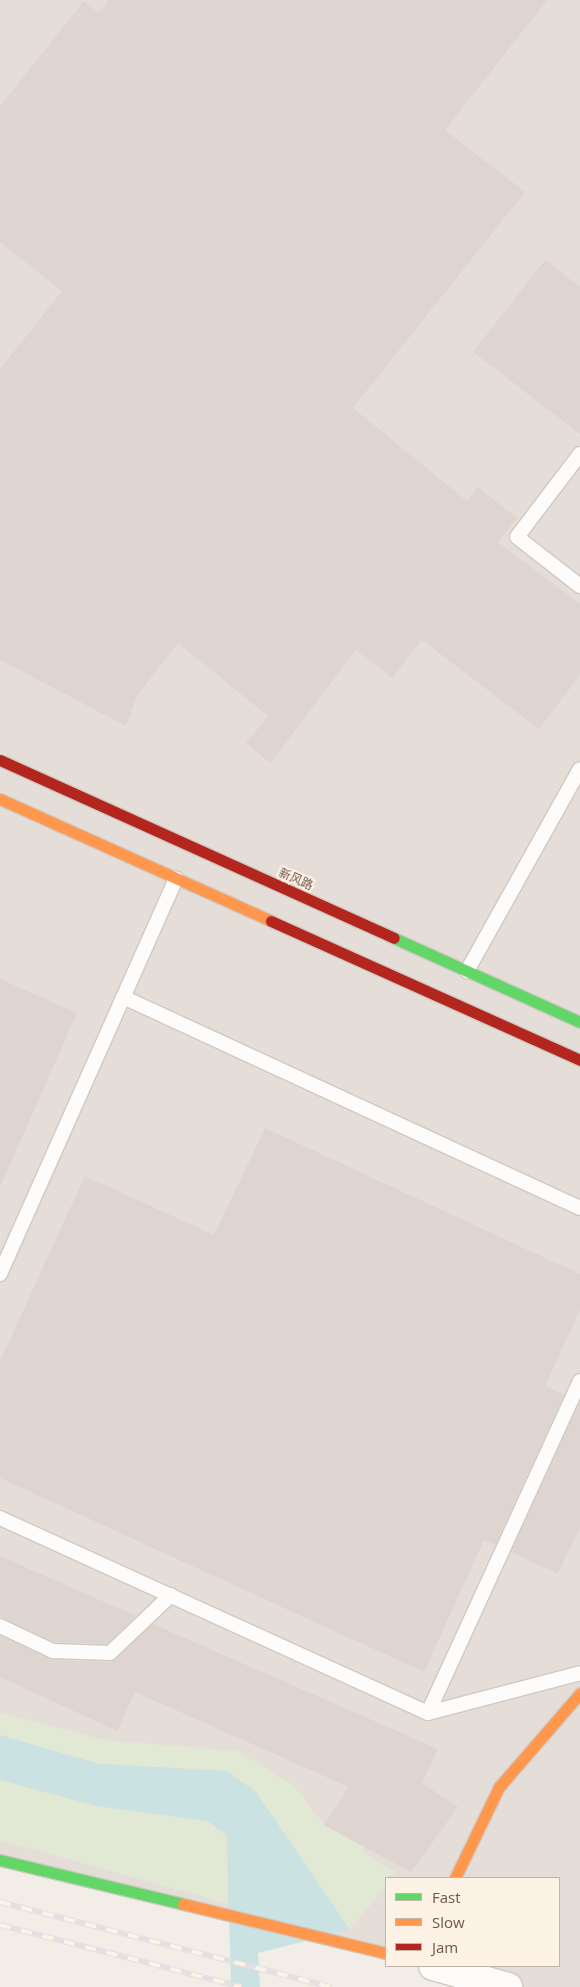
<!DOCTYPE html>
<html>
<head>
<meta charset="utf-8">
<style>
  body { margin:0 }
  #map { position:relative; width:580px; height:1987px; overflow:hidden; background:#f3ede7; font-family:"Open Sans","Noto Sans SC",sans-serif }
  div>[style] { position:absolute }
  .industrial>* { inset:0; background:#e5ddd8 }
  .green>* { inset:0; background:#e1e8d3 }
  .water>* { inset:0; background:#cae2e2 }
  .building>* { inset:0; background:#dfd5d0 }
  .roads { filter:drop-shadow(1px 0 #d0c9c3) drop-shadow(-1px 0 #d0c9c3) drop-shadow(0 1px #d0c9c3) drop-shadow(0 -1px #d0c9c3) }
  .lane>* { height:14px; margin:-7px; padding:0 7px; transform-origin:7px; border-radius:7px; background:#fdfcfb }
  .street>* { height:28px; margin:-14px; padding:0 14px; transform-origin:14px; border-radius:14px; background:#fdfcfb }
  .fast>* { height:11px; margin:-5.5px; padding:0 5.5px; transform-origin:5.5px; border-radius:5.5px; background:#63d668 }
  .slow>* { height:11px; margin:-5.5px; padding:0 5.5px; transform-origin:5.5px; border-radius:5.5px; background:#ff974d }
  .jam>* { height:11px; margin:-5.5px; padding:0 5.5px; transform-origin:5.5px; border-radius:5.5px; background:#b3261e }
  .rail>* { height:5.5px; margin-top:-2.75px; transform-origin:0; background:repeating-linear-gradient(90deg,#fdf2e6 0 11px,#e3e0e3 0 22px); box-sizing:border-box; border-block:1px solid #e3e0e3 }
  span { translate:-50% -50%; white-space:nowrap; text-align:center; line-height:1.15; -webkit-text-stroke:4px #fdf2e6; paint-order:stroke }
  .street-label { font-size:12px; color:#6d554b }
  .legend { position:absolute; left:385px; top:1877px; width:175px; height:90px; box-sizing:border-box; background:#fdf2e6; border:1px solid #c3b3a8; margin:0; padding:6px 9px; list-style:none; font-size:15px; color:#6d554b }
  .legend li { display:flex; align-items:center; gap:10px; height:25px }
  .legend b { width:25px; border:1px solid #c3b3a8 }
</style>
</head>
<body>
<div id="map">
  <div class="industrial">
    <i style="clip-path:polygon(0 0,580px 0,580px 1987px,489px 1987px,429px 1966px,559px 1966px,559px 1878px,386px 1878px,386px 1954px,0 1858px)"></i>
  </div>
  <div class="green">
    <i style="clip-path:polygon(0 1713px,105px 1740px,238px 1751px,294px 1786px,325px 1826px,364px 1847px,364px 1853px,397px 1873px,386px 1878px,386px 1886px,350px 1930px,256px 1792px,227px 1771px,99px 1764px,0 1735px)"></i>
    <i style="clip-path:polygon(0 1780px,97px 1806px,208px 1821px,227px 1836px,228px 1904px,0 1840px)"></i>
  </div>
  <div class="water">
    <i style="clip-path:polygon(0 1735px,99px 1764px,226px 1771px,256px 1792px,350px 1930px,258px 1953px,260px 1987px,231px 1987px,227px 1836px,208px 1821px,97px 1806px,0 1780px)"></i>
  </div>
  <div class="building">
    <i style="clip-path:polygon(109px 0,547px 0,445px 130px,525px 192px,353px 408px,467px 501px,478px 487px,517px 518px,498px 542px,580px 604px,580px 675px,539px 729px,422px 640px,392px 678px,356px 650px,270px 763px,246px 743px,268px 716px,178px 643px,137px 696px,126px 726px,0 660px,0 369px,62px 291px,0 242px,0 106px,84px 1px,98px 13px)"></i>
    <i style="clip-path:polygon(545px 260px,580px 287px,580px 434px,473px 352px)"></i>
    <i style="clip-path:polygon(0 979px,77px 1013px,0 1187px)"></i>
    <i style="clip-path:polygon(265px 1128px,580px 1274px,580px 1310px,545px 1386px,564px 1395px,495px 1545px,484px 1540px,424px 1672px,0 1478px,0 1361px,85px 1176px,214px 1235px)"></i>
    <i style="clip-path:polygon(580px 1402px,580px 1527px,558px 1574px,511px 1552px)"></i>
    <i style="clip-path:polygon(0 1556px,136px 1616px,107px 1644px,55px 1642px,0 1617px)"></i>
    <i style="clip-path:polygon(153px 1624px,438px 1749px,422px 1783px,458px 1807px,411px 1872px,324px 1825px,349px 1787px,135px 1692px,117px 1731px,0 1677px,0 1636px,52px 1660px,110px 1662px)"></i>
  </div>
  <div class="roads">
    <div class="lane">
      <i style="left:580px;top:454px;width:104px;rotate:127.2deg"></i>
      <i style="left:517px;top:537px;width:80px;rotate:37.9deg"></i>
      <i style="left:467px;top:971px;width:231px;rotate:-60.8deg"></i>
      <i style="left:123px;top:997px;width:503px;rotate:24.78deg"></i>
      <i style="left:0;top:1274px;width:433px;rotate:-66deg"></i>
      <i style="left:0;top:1518px;width:470px;rotate:24.5deg"></i>
      <i style="left:428px;top:1713px;width:365px;rotate:-65.4deg"></i>
      <i style="left:0;top:1626px;width:59px;rotate:25.3deg"></i>
      <i style="left:53px;top:1651px;width:57px;rotate:2deg"></i>
      <i style="left:110px;top:1653px;width:84px;rotate:-43.6deg"></i>
      <i style="left:428px;top:1713px;width:157px;rotate:-14.7deg"></i>
    </div>
    <div class="street">
      <i style="left:433px;top:1966px;width:78px;rotate:15.6deg"></i>
    </div>
    <div class="fast">
      <i style="left:394px;top:938px;width:204px;rotate:24.3deg"></i>
      <i style="left:0;top:1860px;width:188px;rotate:13.5deg"></i>
    </div>
    <div class="slow">
      <i style="left:0;top:799px;width:297px;rotate:24.2deg"></i>
      <i style="left:455px;top:1878px;width:101px;rotate:-64.2deg"></i>
      <i style="left:499px;top:1787px;width:124px;rotate:-49.2deg"></i>
      <i style="left:183px;top:1904px;width:209px;rotate:13.6deg"></i>
    </div>
    <div class="jam">
      <i style="left:0;top:760px;width:432px;rotate:24.3deg"></i>
      <i style="left:271px;top:921px;width:339px;rotate:24.2deg"></i>
    </div>
  </div>
  <div class="rail">
    <i style="left:0;top:1902px;width:342px;rotate:14.4deg"></i>
    <i style="left:0;top:1925px;width:249px;rotate:14.4deg"></i>
  </div>
  <div class="street-label">
    <span style="left:296px;top:879px;rotate:24deg">新风路</span>
  </div>
  <ul class="legend">
  <li><b style="height:6px;background:#63d668"></b>Fast</li>
  <li><b style="height:6px;background:#ff974d"></b>Slow</li>
  <li><b style="height:6px;background:#b3261e"></b>Jam</li>
  </ul>
</div>
</body>
</html>
